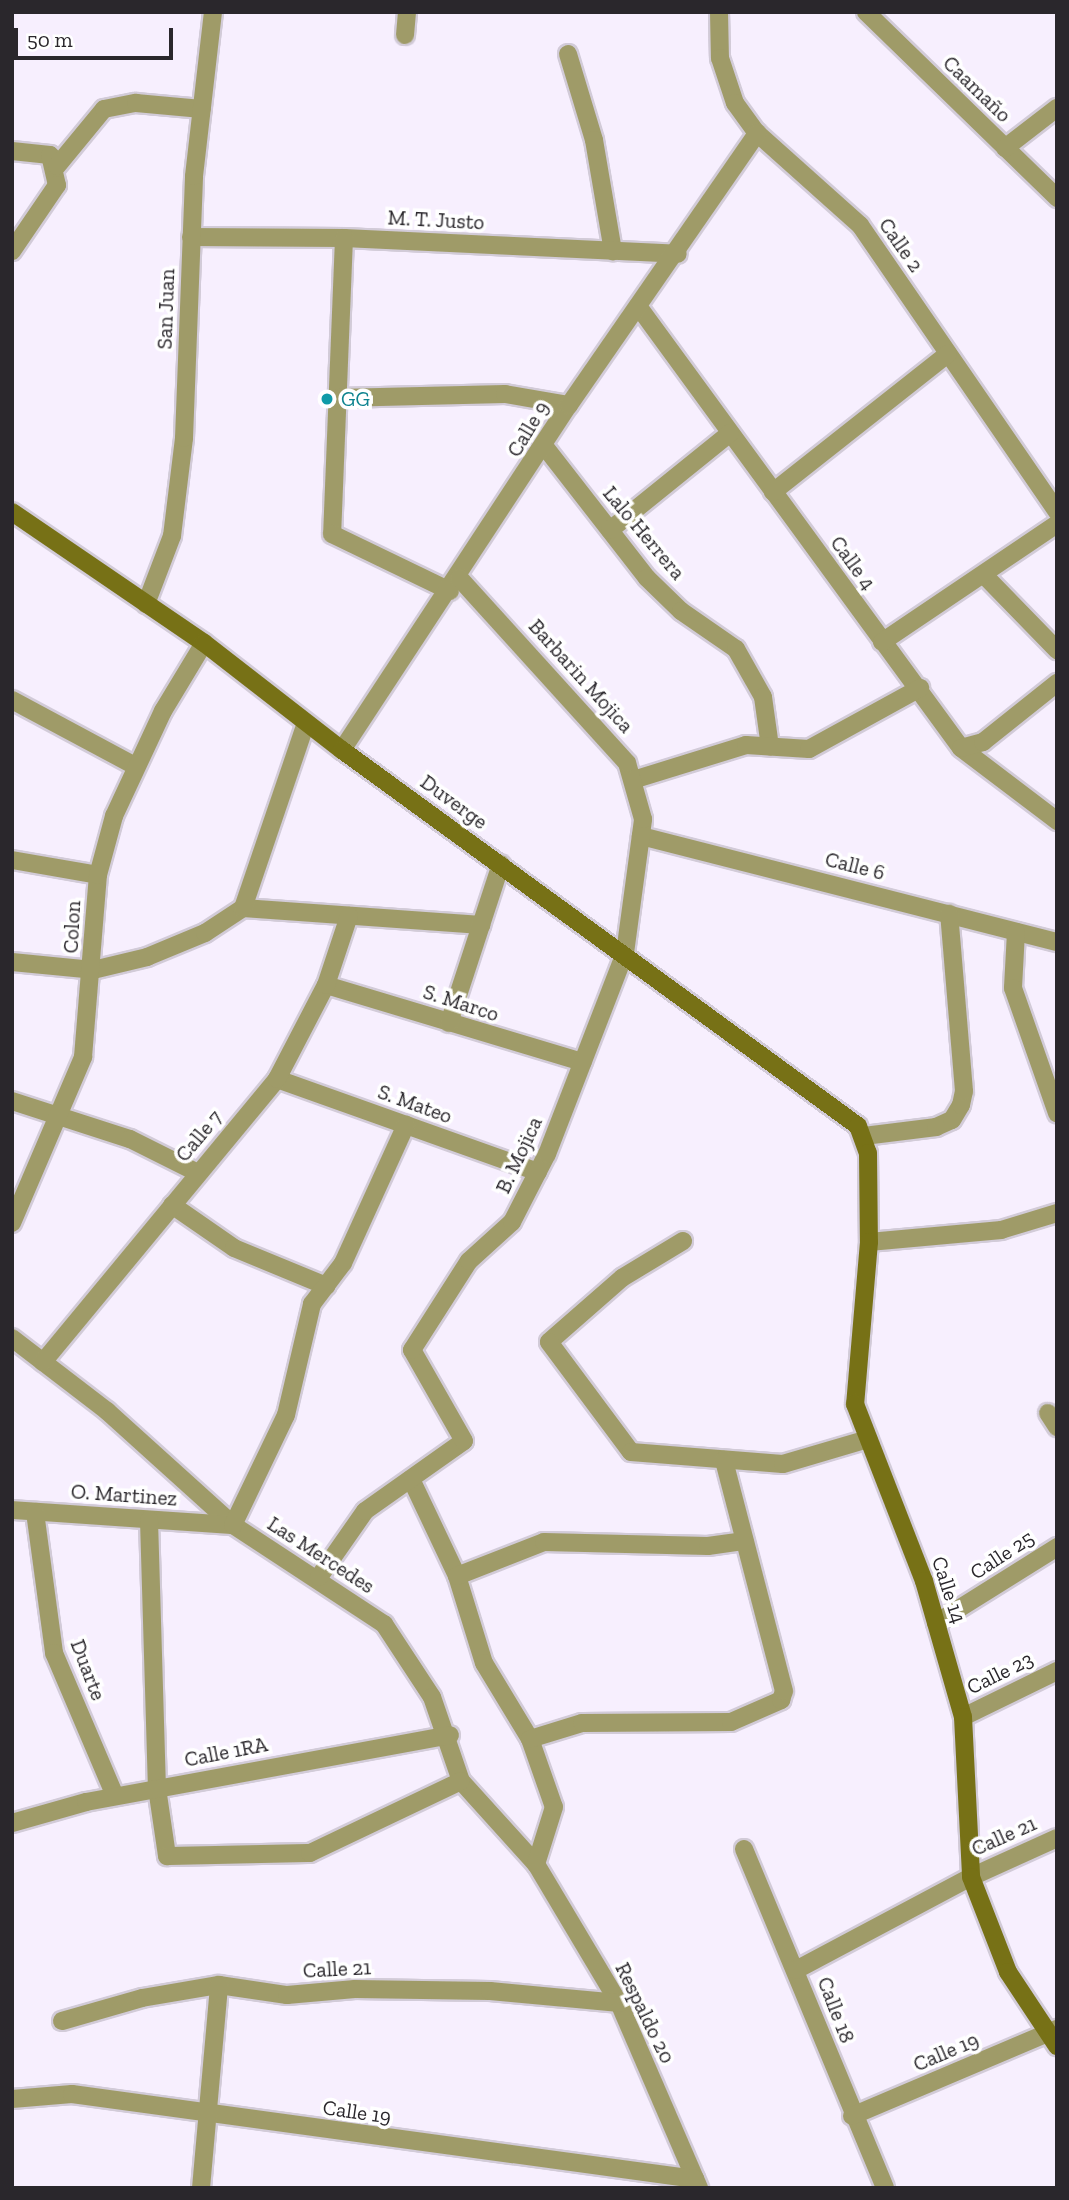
<!DOCTYPE html>
<html>
<head>
<meta charset="utf-8">
<style>
  body { margin:0 }
  #map { position:relative; width:1069px; height:2200px; overflow:hidden; background:#f7effe; font-family:"Zilla Slab",serif }
  div>[style] { position:absolute }
  .roads { filter:drop-shadow(2px 0 #d2cbd8) drop-shadow(-2px 0 #d2cbd8) drop-shadow(0 2px #d2cbd8) drop-shadow(0 -2px #d2cbd8) }
  .street>* { height:18px; margin:-9px; padding:0 9px; transform-origin:9px; border-radius:9px; background:#9f9b68 }
  .secondary>* { height:18px; margin:-9px; padding:0 9px; transform-origin:9px; border-radius:9px; background:#777116 }
  .dots>* { width:19px; height:19px; translate:-50% -50%; box-sizing:border-box; border:4px solid #fff; border-radius:50% }
  span { translate:-50% -50%; white-space:nowrap; text-align:center; line-height:1.15; -webkit-text-stroke:7px #fff; paint-order:stroke }
  .street-label { font-size:21px; color:#2a272c }
  .culture-label { font-size:21px; color:#0d838f }
  .left { translate:0 -50%; text-align:left }
  .frame { position:absolute; inset:0; border:14px solid #2a272c; pointer-events:none }
  .scale { position:absolute; left:14px; top:28px; width:159px; height:32px; box-sizing:border-box; border:4px solid #2a272c; border-top:0; padding-left:9px; font-size:21px; line-height:24px; white-space:nowrap; color:#2a272c; -webkit-text-stroke:5px #fff; paint-order:stroke }
</style>
</head>
<body>
<div id="map">
  <div class="roads">
    <div class="street">
      <i style="left:719px;top:12px;width:46px;rotate:88.8deg"></i>
      <i style="left:720px;top:58px;width:47px;rotate:71.6deg"></i>
      <i style="left:735px;top:103px;width:37px;rotate:54deg"></i>
      <i style="left:757px;top:133px;width:138px;rotate:41.8deg"></i>
      <i style="left:860px;top:225px;width:348px;rotate:55.5deg"></i>
      <i style="left:866px;top:12px;width:267px;rotate:44.2deg"></i>
      <i style="left:405px;top:35px;width:23px;rotate:-85deg"></i>
      <i style="left:568px;top:54px;width:90px;rotate:73.2deg"></i>
      <i style="left:594px;top:140px;width:113px;rotate:80.3deg"></i>
      <i style="left:1005px;top:148px;width:66px;rotate:-37.6deg"></i>
      <i style="left:12px;top:151px;width:38px;rotate:6deg"></i>
      <i style="left:50px;top:155px;width:31px;rotate:77deg"></i>
      <i style="left:57px;top:185px;width:80px;rotate:124.3deg"></i>
      <i style="left:57px;top:166px;width:74px;rotate:-50.5deg"></i>
      <i style="left:104px;top:109px;width:33px;rotate:-11deg"></i>
      <i style="left:136px;top:103px;width:66px;rotate:5.2deg"></i>
      <i style="left:191px;top:237px;width:153px;rotate:0.4deg"></i>
      <i style="left:344px;top:238px;width:334px;rotate:2.7deg"></i>
      <i style="left:344px;top:238px;width:296px;rotate:92.3deg"></i>
      <i style="left:332px;top:534px;width:131px;rotate:25.8deg"></i>
      <i style="left:638px;top:306px;width:547px;rotate:53.84deg"></i>
      <i style="left:961px;top:748px;width:121px;rotate:37.2deg"></i>
      <i style="left:338px;top:398px;width:167px;rotate:-1.4deg"></i>
      <i style="left:505px;top:394px;width:65px;rotate:9.8deg"></i>
      <i style="left:545px;top:447px;width:166px;rotate:52.1deg"></i>
      <i style="left:647px;top:578px;width:47px;rotate:44.1deg"></i>
      <i style="left:681px;top:611px;width:67px;rotate:34.6deg"></i>
      <i style="left:736px;top:649px;width:55px;rotate:60.6deg"></i>
      <i style="left:763px;top:697px;width:50px;rotate:82deg"></i>
      <i style="left:773px;top:492px;width:223px;rotate:-38.3deg"></i>
      <i style="left:610px;top:530px;width:154px;rotate:-38.9deg"></i>
      <i style="left:984px;top:575px;width:105px;rotate:45.8deg"></i>
      <i style="left:146px;top:604px;width:73px;rotate:-69.1deg"></i>
      <i style="left:172px;top:536px;width:99px;rotate:-83deg"></i>
      <i style="left:184px;top:438px;width:262px;rotate:-87.8deg"></i>
      <i style="left:194px;top:176px;width:165px;rotate:-83.4deg"></i>
      <i style="left:882px;top:642px;width:211px;rotate:-34deg"></i>
      <i style="left:12px;top:700px;width:140px;rotate:28.2deg"></i>
      <i style="left:961px;top:748px;width:23px;rotate:-15deg"></i>
      <i style="left:983px;top:742px;width:95px;rotate:-38.6deg"></i>
      <i style="left:342px;top:750px;width:413px;rotate:-56.7deg"></i>
      <i style="left:569px;top:405px;width:331px;rotate:-55.3deg"></i>
      <i style="left:633px;top:780px;width:118px;rotate:-17.2deg"></i>
      <i style="left:746px;top:745px;width:63px;rotate:3.6deg"></i>
      <i style="left:809px;top:749px;width:127px;rotate:-28.8deg"></i>
      <i style="left:641px;top:836px;width:429px;rotate:14.3deg"></i>
      <i style="left:12px;top:860px;width:87px;rotate:9.9deg"></i>
      <i style="left:243px;top:908px;width:239px;rotate:4.1deg"></i>
      <i style="left:1016px;top:932px;width:56px;rotate:93.1deg"></i>
      <i style="left:1013px;top:988px;width:133px;rotate:70.6deg"></i>
      <i style="left:12px;top:962px;width:81px;rotate:5.6deg"></i>
      <i style="left:93px;top:970px;width:56px;rotate:-13.5deg"></i>
      <i style="left:147px;top:957px;width:63px;rotate:-22.5deg"></i>
      <i style="left:205px;top:933px;width:45px;rotate:-33.3deg"></i>
      <i style="left:243px;top:908px;width:195px;rotate:-71.2deg"></i>
      <i style="left:326px;top:985px;width:268px;rotate:16.7deg"></i>
      <i style="left:449px;top:1023px;width:167px;rotate:-71.9deg"></i>
      <i style="left:277px;top:1079px;width:277px;rotate:19.6deg"></i>
      <i style="left:12px;top:1101px;width:124px;rotate:17.9deg"></i>
      <i style="left:130px;top:1139px;width:76px;rotate:26.6deg"></i>
      <i style="left:864px;top:1136px;width:73px;rotate:-7.1deg"></i>
      <i style="left:936px;top:1127px;width:17px;rotate:-24deg"></i>
      <i style="left:952px;top:1120px;width:17px;rotate:-59deg"></i>
      <i style="left:961px;top:1105px;width:14px;rotate:-78deg"></i>
      <i style="left:964px;top:1091px;width:178px;rotate:-94.8deg"></i>
      <i style="left:172px;top:1205px;width:75px;rotate:34.7deg"></i>
      <i style="left:234px;top:1248px;width:100px;rotate:22.4deg"></i>
      <i style="left:12px;top:1223px;width:181px;rotate:-66.8deg"></i>
      <i style="left:83px;top:1057px;width:183px;rotate:-85.3deg"></i>
      <i style="left:98px;top:875px;width:61px;rotate:-74.8deg"></i>
      <i style="left:114px;top:816px;width:116px;rotate:-65deg"></i>
      <i style="left:163px;top:711px;width:79px;rotate:-58.9deg"></i>
      <i style="left:683px;top:1241px;width:71px;rotate:148.8deg"></i>
      <i style="left:622px;top:1278px;width:97px;rotate:138.8deg"></i>
      <i style="left:549px;top:1342px;width:137px;rotate:53.3deg"></i>
      <i style="left:631px;top:1452px;width:152px;rotate:4.5deg"></i>
      <i style="left:783px;top:1464px;width:89px;rotate:-16.4deg"></i>
      <i style="left:869px;top:1242px;width:133px;rotate:-5.2deg"></i>
      <i style="left:1001px;top:1230px;width:59px;rotate:-16.9deg"></i>
      <i style="left:12px;top:1338px;width:120px;rotate:37.5deg"></i>
      <i style="left:107px;top:1411px;width:170px;rotate:42.1deg"></i>
      <i style="left:233px;top:1525px;width:181px;rotate:33.3deg"></i>
      <i style="left:384px;top:1624px;width:87px;rotate:56.7deg"></i>
      <i style="left:432px;top:1697px;width:89px;rotate:71deg"></i>
      <i style="left:461px;top:1781px;width:112px;rotate:47.9deg"></i>
      <i style="left:536px;top:1864px;width:162px;rotate:59.2deg"></i>
      <i style="left:619px;top:2003px;width:202px;rotate:66.6deg"></i>
      <i style="left:43px;top:1362px;width:367px;rotate:-50.4deg"></i>
      <i style="left:277px;top:1079px;width:106px;rotate:-62.5deg"></i>
      <i style="left:326px;top:985px;width:73px;rotate:-71.6deg"></i>
      <i style="left:1048px;top:1413px;width:17px;rotate:57deg"></i>
      <i style="left:411px;top:1479px;width:107px;rotate:64.6deg"></i>
      <i style="left:457px;top:1576px;width:91px;rotate:72.8deg"></i>
      <i style="left:484px;top:1663px;width:89px;rotate:58.8deg"></i>
      <i style="left:530px;top:1739px;width:72px;rotate:70.6deg"></i>
      <i style="left:554px;top:1807px;width:60px;rotate:107.5deg"></i>
      <i style="left:12px;top:1510px;width:222px;rotate:3.9deg"></i>
      <i style="left:233px;top:1525px;width:122px;rotate:-64.3deg"></i>
      <i style="left:286px;top:1415px;width:114px;rotate:-76.8deg"></i>
      <i style="left:312px;top:1304px;width:51px;rotate:-52.9deg"></i>
      <i style="left:343px;top:1263px;width:152px;rotate:-65.5deg"></i>
      <i style="left:35px;top:1512px;width:142px;rotate:82.3deg"></i>
      <i style="left:54px;top:1653px;width:155px;rotate:66.9deg"></i>
      <i style="left:149px;top:1520px;width:268px;rotate:88.3deg"></i>
      <i style="left:157px;top:1788px;width:69px;rotate:81.6deg"></i>
      <i style="left:167px;top:1856px;width:143px;rotate:-1.2deg"></i>
      <i style="left:310px;top:1853px;width:167px;rotate:-25.5deg"></i>
      <i style="left:457px;top:1576px;width:93px;rotate:-21.3deg"></i>
      <i style="left:544px;top:1542px;width:164px;rotate:1.4deg"></i>
      <i style="left:708px;top:1546px;width:37px;rotate:-8deg"></i>
      <i style="left:319px;top:1577px;width:80px;rotate:-55.1deg"></i>
      <i style="left:365px;top:1511px;width:121px;rotate:-35.3deg"></i>
      <i style="left:464px;top:1441px;width:105px;rotate:-119.7deg"></i>
      <i style="left:412px;top:1350px;width:106px;rotate:-57.4deg"></i>
      <i style="left:469px;top:1261px;width:58px;rotate:-42.2deg"></i>
      <i style="left:512px;top:1222px;width:76px;rotate:-62.8deg"></i>
      <i style="left:547px;top:1154px;width:216px;rotate:-68.8deg"></i>
      <i style="left:625px;top:953px;width:135px;rotate:-82.3deg"></i>
      <i style="left:643px;top:819px;width:58px;rotate:-105.9deg"></i>
      <i style="left:627px;top:763px;width:250px;rotate:-132.2deg"></i>
      <i style="left:936px;top:1623px;width:143px;rotate:-32.1deg"></i>
      <i style="left:963px;top:1717px;width:105px;rotate:-26.1deg"></i>
      <i style="left:530px;top:1739px;width:54px;rotate:-17.1deg"></i>
      <i style="left:582px;top:1723px;width:149px;rotate:-0.4deg"></i>
      <i style="left:731px;top:1722px;width:55px;rotate:-23.7deg"></i>
      <i style="left:781px;top:1700px;width:9px;rotate:-72deg"></i>
      <i style="left:784px;top:1691px;width:239px;rotate:-104.6deg"></i>
      <i style="left:12px;top:1823px;width:77px;rotate:-15.8deg"></i>
      <i style="left:86px;top:1802px;width:370px;rotate:-10.4deg"></i>
      <i style="left:744px;top:1849px;width:367px;rotate:67.4deg"></i>
      <i style="left:796px;top:1970px;width:198px;rotate:-28deg"></i>
      <i style="left:971px;top:1877px;width:94px;rotate:-24.4deg"></i>
      <i style="left:62px;top:2021px;width:83px;rotate:-16deg"></i>
      <i style="left:142px;top:1998px;width:78px;rotate:-9.6deg"></i>
      <i style="left:219px;top:1985px;width:69px;rotate:8.4deg"></i>
      <i style="left:287px;top:1995px;width:68px;rotate:-5deg"></i>
      <i style="left:355px;top:1989px;width:135px;rotate:0.8deg"></i>
      <i style="left:490px;top:1991px;width:130px;rotate:5.3deg"></i>
      <i style="left:12px;top:2099px;width:60px;rotate:-4.8deg"></i>
      <i style="left:72px;top:2094px;width:629px;rotate:7.77deg"></i>
      <i style="left:852px;top:2116px;width:223px;rotate:-23deg"></i>
      <i style="left:201px;top:2188px;width:204px;rotate:-84.9deg"></i>
    </div>
    <div class="secondary">
      <i style="left:12px;top:512px;width:232px;rotate:34.3deg"></i>
      <i style="left:204px;top:643px;width:175px;rotate:37.8deg"></i>
      <i style="left:342px;top:750px;width:638px;rotate:36.08deg"></i>
      <i style="left:858px;top:1126px;width:29px;rotate:70deg"></i>
      <i style="left:868px;top:1153px;width:89px;rotate:89.4deg"></i>
      <i style="left:869px;top:1242px;width:163px;rotate:94.9deg"></i>
      <i style="left:855px;top:1404px;width:190px;rotate:68.7deg"></i>
      <i style="left:924px;top:1581px;width:141px;rotate:74deg"></i>
      <i style="left:963px;top:1717px;width:160px;rotate:87.1deg"></i>
      <i style="left:971px;top:1877px;width:102px;rotate:68.7deg"></i>
      <i style="left:1008px;top:1972px;width:89px;rotate:56.5deg"></i>
    </div>
  </div>
  <div class="dots">
    <i style="left:327px;top:399px;background:#0f9aa8"></i>
  </div>
  <div class="street-label">
    <span style="left:977px;top:89px;rotate:44deg">Caamaño</span>
    <span style="left:436px;top:220px;rotate:3deg">M. T. Justo</span>
    <span style="left:901px;top:245px;rotate:55deg">Calle 2</span>
    <span style="left:166px;top:309px;rotate:-88deg">San Juan</span>
    <span style="left:528px;top:429px;rotate:-59deg">Calle 9</span>
    <span style="left:644px;top:533px;rotate:50deg">Lalo Herrera</span>
    <span style="left:853px;top:563px;rotate:54deg">Calle 4</span>
    <span style="left:581px;top:676px;rotate:48deg">Barbarin Mojica</span>
    <span style="left:454px;top:802px;rotate:36deg">Duverge</span>
    <span style="left:855px;top:866px;rotate:14deg">Calle 6</span>
    <span style="left:72px;top:927px;rotate:-87deg">Colon</span>
    <span style="left:461px;top:1003px;rotate:18deg">S. Marco</span>
    <span style="left:415px;top:1104px;rotate:20deg">S. Mateo</span>
    <span style="left:199px;top:1136px;rotate:-50deg">Calle 7</span>
    <span style="left:519px;top:1155px;rotate:-65deg">B. Mojica</span>
    <span style="left:124px;top:1495px;rotate:4deg">O. Martinez</span>
    <span style="left:321px;top:1555px;rotate:33deg">Las Mercedes</span>
    <span style="left:1002px;top:1555px;rotate:-33deg">Calle 25</span>
    <span style="left:949px;top:1590px;rotate:72deg">Calle 14</span>
    <span style="left:88px;top:1670px;rotate:69deg">Duarte</span>
    <span style="left:1000px;top:1673px;rotate:-26deg">Calle 23</span>
    <span style="left:226px;top:1752px;rotate:-11deg">Calle 1RA</span>
    <span style="left:1004px;top:1836px;rotate:-24deg">Calle 21</span>
    <span style="left:337px;top:1969px;rotate:-3deg">Calle 21</span>
    <span style="left:836px;top:2010px;rotate:69deg">Calle 18</span>
    <span style="left:645px;top:2013px;rotate:64deg">Respaldo 20</span>
    <span style="left:946px;top:2052px;rotate:-23deg">Calle 19</span>
    <span style="left:357px;top:2112px;rotate:8deg">Calle 19</span>
  </div>
  <div class="culture-label">
    <span class="left" style="left:341px;top:399px">GG</span>
  </div>
  <div class="frame"></div>
  <div class="scale">50 m</div>
</div>
</body>
</html>
